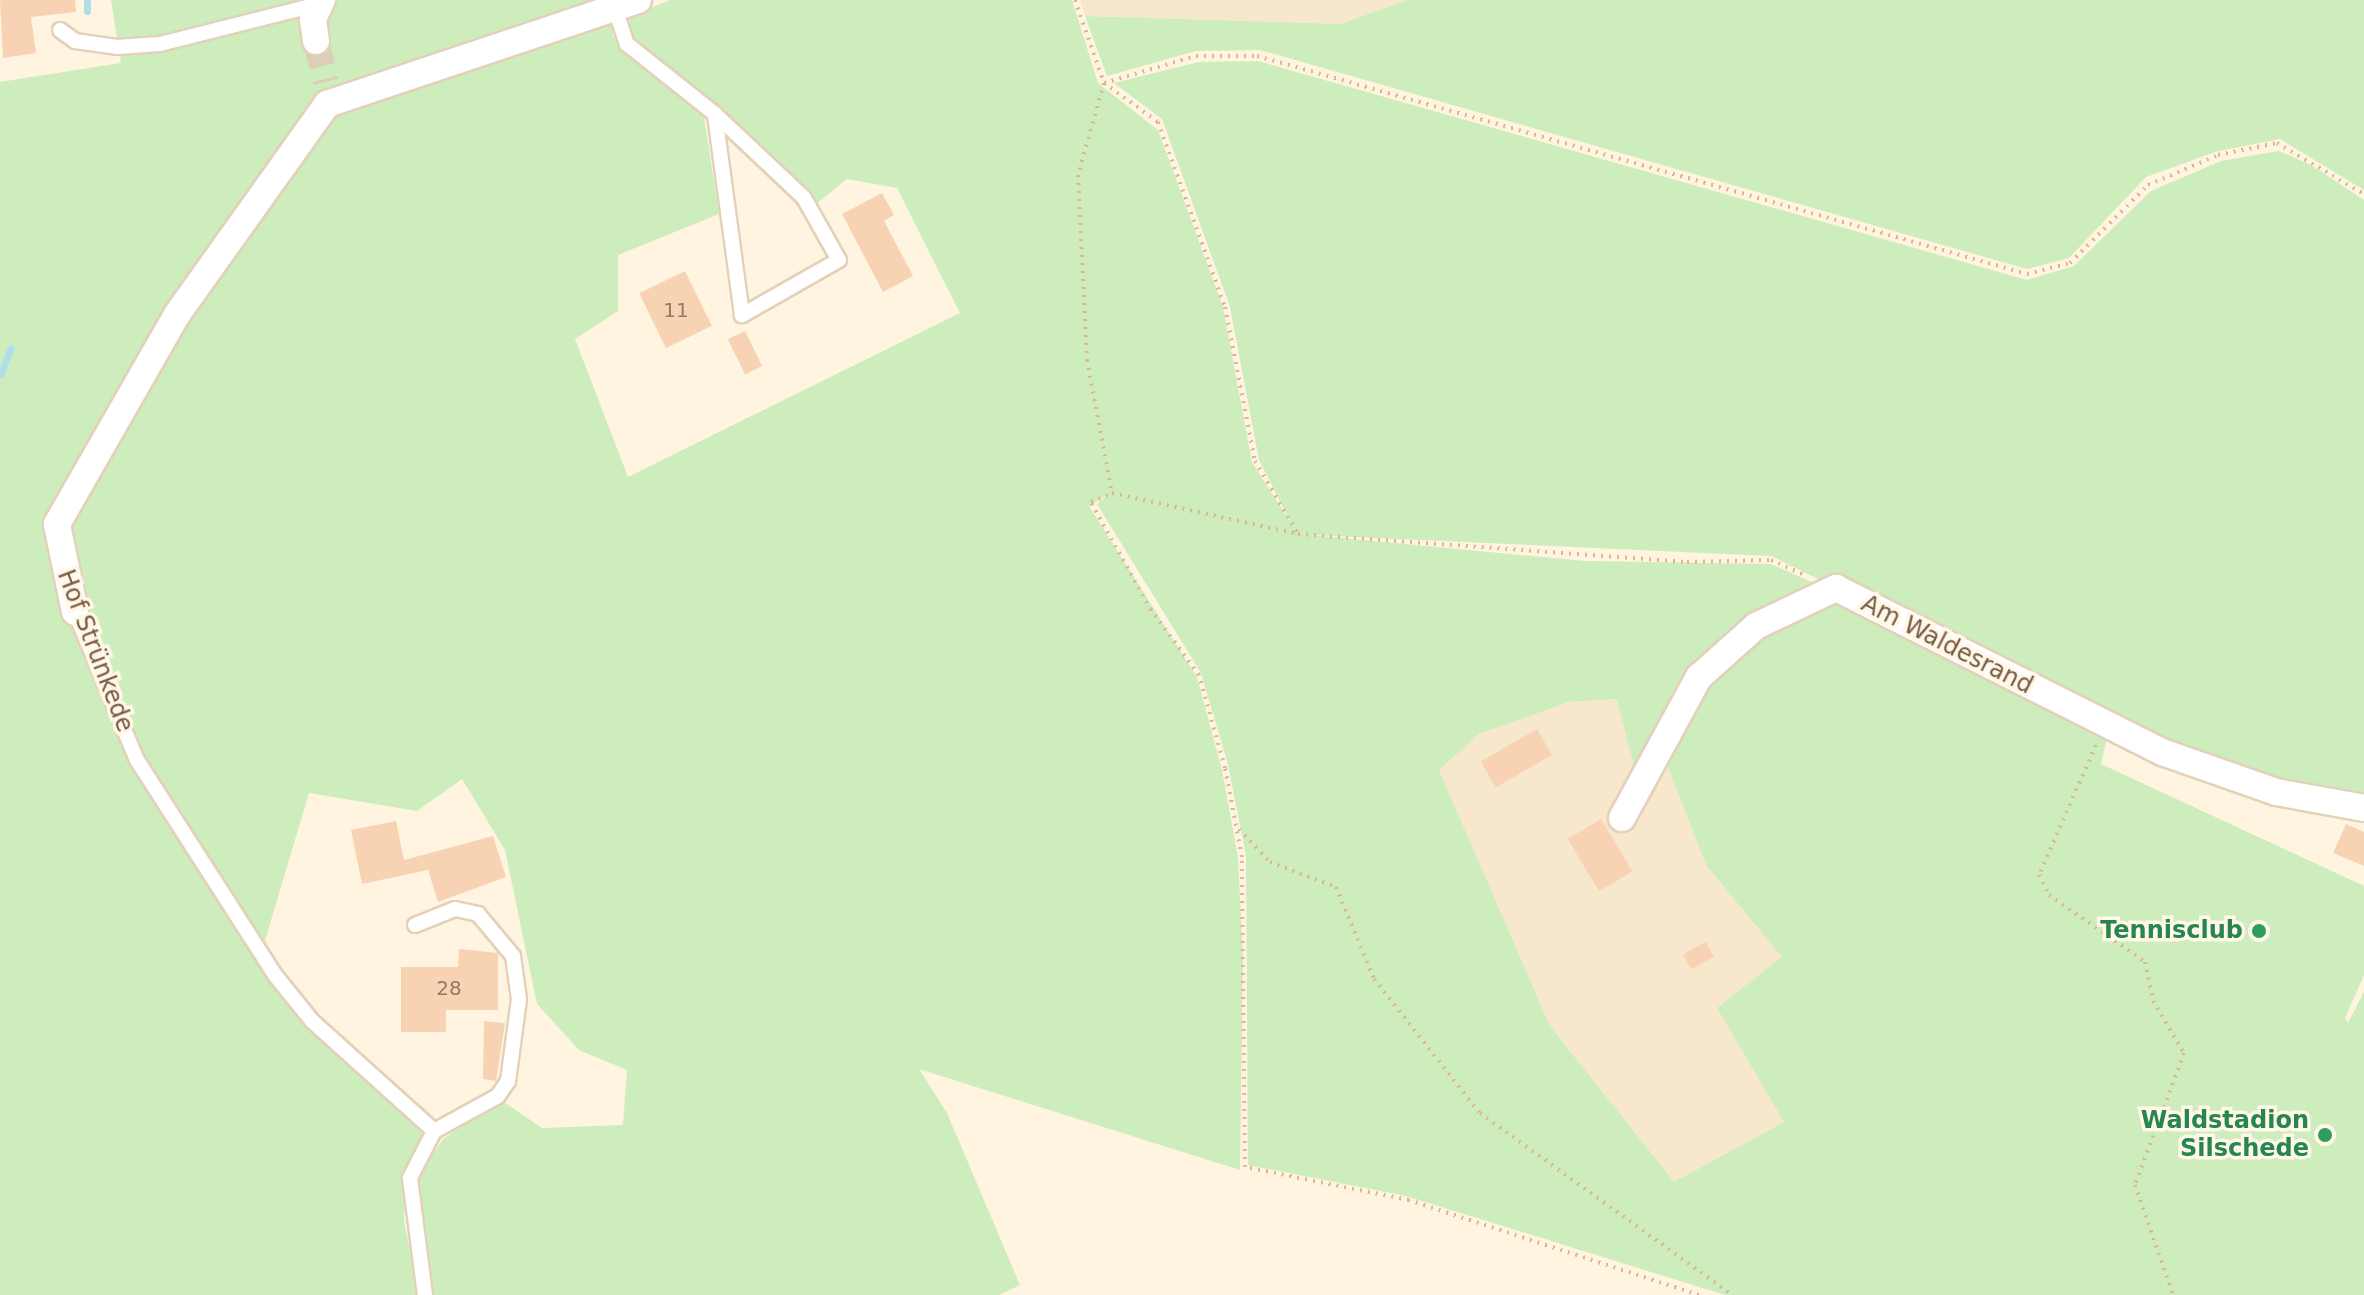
<!DOCTYPE html>
<html>
<head>
<meta charset="utf-8">
<style>
  body { margin:0 }
  #map { position:relative; width:2364px; height:1295px; overflow:hidden; background:#fff4df; font-family:"DejaVu Sans",sans-serif }
  div>[style] { position:absolute }
  .residential>* { inset:0; background:#f7e7cd }
  .green>* { inset:0; background:#cdedbd }
  .stream>* { height:7px; margin:-3.5px; padding:0 3.5px; transform-origin:3.5px; border-radius:3.5px; background:#b2deea }
  .building>* { inset:0; background:#f7d3b4; transform-origin:0 0 }
  .minor-tunnel>* { height:26px; margin-top:-13px; transform-origin:0; background:repeating-linear-gradient(90deg,#ddceb8 0 26px,transparent 0 39px) }
  .path>* { height:4px; margin-top:-2px; transform-origin:0; background:repeating-linear-gradient(90deg,#dbb697 0 2px,transparent 0 8px) }
  .roads { filter:drop-shadow(2px 0 #e3d1ba) drop-shadow(-2px 0 #e3d1ba) drop-shadow(0 2px #e3d1ba) drop-shadow(0 -2px #e3d1ba) }
  .service>* { height:14px; margin:-7px; padding:0 7px; transform-origin:7px; border-radius:7px; background:#fff }
  .minor>* { height:26px; margin:-13px; padding:0 13px; transform-origin:13px; border-radius:13px; background:#fff }
  .dots>* { width:22px; height:22px; translate:-50% -50%; box-sizing:border-box; border:4px solid #fff7e8; border-radius:50% }
  span { translate:-50% -50%; white-space:nowrap; text-align:center; line-height:1.15; -webkit-text-stroke:7px #fff7e8; paint-order:stroke }
  .number-label { font-size:20px; color:#977860 }
  .number-label span { -webkit-text-stroke-width:0 }
  .street-label { font-size:24px; color:#775a44 }
  .leisure-label { font-size:24px; color:#27864d; font-weight:700 }
  .right { translate:-100% -50%; text-align:right }
</style>
</head>
<body>
<div id="map">
  <div class="residential">
    <i style="clip-path:polygon(1080px 0,1408px 0,1340px 24px,1085px 16px)"></i>
    <i style="clip-path:polygon(1618px 699px,1637px 779px,1657px 782px,1665px 760px,1706px 865px,1783px 957px,1717px 1008px,1784px 1122px,1674px 1183px,1550px 1026px,1439px 770px,1479px 734px,1569px 702px)"></i>
  </div>
  <div class="green">
    <i style="clip-path:polygon(111px 0,616px 0,613px 36px,704px 117px,719px 214px,618px 255px,618px 311px,575px 339px,628px 477px,960px 313px,897px 188px,847px 179px,816px 204px,629px 32px,630px 17px,670px 0,1072px 0,1098px 83px,1158px 130px,1223px 307px,1252px 462px,1291px 523px,1259px 460px,1230px 307px,1162px 119px,1114px 83px,1199px 62px,1258px 61px,2027px 280px,2074px 266px,2151px 191px,2221px 161px,2279px 151px,2313px 166px,2364px 200px,2364px 804px,2273px 787px,2165px 747px,1771px 556px,1310px 535px,1585px 561px,1771px 564px,1823px 587px,1752px 618px,1704px 661px,1637px 779px,1617px 699px,1569px 702px,1479px 734px,1439px 770px,1550px 1026px,1674px 1182px,1784px 1122px,1717px 1008px,1782px 957px,1706px 865px,1665px 760px,1704px 683px,1759px 630px,1836px 594px,2108px 732px,2101px 764px,2364px 886px,2364px 975px,2345px 1018px,2348px 1023px,2364px 992px,2364px 1295px,1725px 1295px,1406px 1196px,1248px 1165px,1246px 856px,1228px 765px,1201px 673px,1097px 504px,1109px 494px,1089px 506px,1197px 677px,1222px 770px,1238px 858px,1243px 956px,1240px 1170px,919px 1069px,947px 1113px,1020px 1285px,999px 1295px,429px 1295px,414px 1221px,415px 1181px,443px 1139px,501px 1100px,542px 1128px,623px 1125px,627px 1070px,579px 1050px,537px 1004px,505px 850px,462px 779px,417px 811px,309px 793px,263px 947px,143px 758px,66px 560px,64px 524px,187px 312px,293px 176px,280px 165px,177px 303px,51px 520px,53px 562px,132px 763px,272px 978px,311px 1024px,427px 1131px,405px 1174px,404px 1221px,419px 1295px,0 1295px,0 82px,121px 63px)"></i>
    <i style="clip-path:polygon(1408px 0,2364px 0,2364px 190px,2280px 139px,2218px 151px,2146px 177px,2069px 258px,2027px 269px,1260px 50px,1196px 51px,1107px 76px,1085px 16px,1340px 24px)"></i>
  </div>
  <div class="stream">
    <i style="left:87px;top:0;width:11px;rotate:90deg"></i>
    <i style="left:0;top:375px;width:29px;rotate:-68deg"></i>
  </div>
  <div class="building">
    <i style="clip-path:polygon(0 0,75px 0,76px 12px,31px 17px,36px 53px,3px 58px)"></i>
    <i style="clip-path:polygon(882px 193px,894px 215px,884px 221px,913px 276px,883px 292px,842px 214px)"></i>
    <i style="left:685px;top:271px;width:61px;height:51px;rotate:64deg"></i>
    <i style="left:745px;top:331px;width:39px;height:19px;rotate:64deg"></i>
    <i style="left:1537px;top:729px;width:30px;height:65px;rotate:60deg"></i>
    <i style="left:1601px;top:819px;width:61px;height:39px;rotate:59deg"></i>
    <i style="clip-path:polygon(396px 821px,404px 860px,493px 836px,506px 877px,438px 902px,428px 870px,362px 884px,351px 830px)"></i>
    <i style="clip-path:polygon(2346px 824px,2364px 832px,2364px 866px,2333px 853px)"></i>
    <i style="left:1706px;top:942px;width:17px;height:26px;rotate:62deg"></i>
    <i style="clip-path:polygon(459px 949px,498px 953px,498px 1010px,446px 1010px,446px 1032px,401px 1032px,401px 967px,458px 967px)"></i>
    <i style="clip-path:polygon(484px 1021px,505px 1023px,496px 1081px,483px 1079px)"></i>
  </div>
  <div class="minor-tunnel">
    <i style="left:316px;top:41px;width:42px;rotate:76.3deg"></i>
  </div>
  <div class="path">
    <i style="left:1075px;top:0;width:88px;rotate:70.7deg"></i>
    <i style="left:1104px;top:83px;width:67px;rotate:35.8deg"></i>
    <i style="left:1158px;top:122px;width:197px;rotate:70.1deg"></i>
    <i style="left:1225px;top:307px;width:157px;rotate:79deg"></i>
    <i style="left:1255px;top:461px;width:85px;rotate:59.5deg"></i>
    <i style="left:1104px;top:83px;width:96px;rotate:-16.4deg"></i>
    <i style="left:1196px;top:56px;width:61px"></i>
    <i style="left:1257px;top:56px;width:800px;rotate:15.81deg"></i>
    <i style="left:2027px;top:274px;width:44px;rotate:-14.3deg"></i>
    <i style="left:2070px;top:263px;width:110px;rotate:-45deg"></i>
    <i style="left:2148px;top:185px;width:76px;rotate:-23.2deg"></i>
    <i style="left:2218px;top:155px;width:60px;rotate:-11.5deg"></i>
    <i style="left:2277px;top:143px;width:101px;rotate:30.4deg"></i>
    <i style="left:1104px;top:83px;width:96px;rotate:105.8deg"></i>
    <i style="left:1078px;top:175px;width:185px;rotate:87.2deg"></i>
    <i style="left:1087px;top:360px;width:135px;rotate:79.4deg"></i>
    <i style="left:2096px;top:745px;width:142px;rotate:113.7deg"></i>
    <i style="left:2039px;top:875px;width:22px;rotate:63deg"></i>
    <i style="left:2049px;top:895px;width:117px;rotate:34.9deg"></i>
    <i style="left:2145px;top:962px;width:40px;rotate:78deg"></i>
    <i style="left:2153px;top:1001px;width:61px;rotate:59.2deg"></i>
    <i style="left:2184px;top:1053px;width:141px;rotate:110.4deg"></i>
    <i style="left:2135px;top:1185px;width:116px;rotate:70.9deg"></i>
    <i style="left:1239px;top:829px;width:45px;rotate:46.8deg"></i>
    <i style="left:1270px;top:862px;width:71px;rotate:20.7deg"></i>
    <i style="left:1336px;top:887px;width:100px;rotate:67.6deg"></i>
    <i style="left:1374px;top:979px;width:171px;rotate:51.7deg"></i>
    <i style="left:1480px;top:1113px;width:311px;rotate:35.8deg"></i>
    <i style="left:1699px;top:1295px;width:305px;rotate:-161.9deg"></i>
    <i style="left:1409px;top:1200px;width:167px;rotate:-168.6deg"></i>
    <i style="left:1245px;top:1167px;width:310px;rotate:-90.6deg"></i>
    <i style="left:1242px;top:857px;width:91px;rotate:-100.8deg"></i>
    <i style="left:1225px;top:768px;width:97px;rotate:-105.6deg"></i>
    <i style="left:1199px;top:675px;width:81px;rotate:-126.4deg"></i>
    <i style="left:1151px;top:610px;width:124px;rotate:-119.1deg"></i>
    <i style="left:1091px;top:502px;width:23px;rotate:-23deg"></i>
    <i style="left:1112px;top:493px;width:190px;rotate:12.4deg"></i>
    <i style="left:1298px;top:534px;width:390px;rotate:4.1deg"></i>
    <i style="left:1687px;top:562px;width:84px;rotate:-1.4deg"></i>
    <i style="left:1771px;top:560px;width:37px;rotate:24deg"></i>
  </div>
  <div class="roads">
    <div class="service">
      <i style="left:615px;top:8px;width:38px;rotate:72deg"></i>
      <i style="left:627px;top:44px;width:112px;rotate:38.5deg"></i>
      <i style="left:715px;top:114px;width:122px;rotate:43.3deg"></i>
      <i style="left:804px;top:198px;width:71px;rotate:60.6deg"></i>
      <i style="left:839px;top:260px;width:112px;rotate:150.4deg"></i>
      <i style="left:742px;top:315px;width:203px;rotate:-97.7deg"></i>
      <i style="left:60px;top:30px;width:19px;rotate:36deg"></i>
      <i style="left:75px;top:41px;width:42px;rotate:8.1deg"></i>
      <i style="left:117px;top:47px;width:43px;rotate:-4deg"></i>
      <i style="left:160px;top:44px;width:164px;rotate:-14.1deg"></i>
      <i style="left:75px;top:612px;width:160px;rotate:67.3deg"></i>
      <i style="left:137px;top:760px;width:255px;rotate:57.3deg"></i>
      <i style="left:275px;top:975px;width:59px;rotate:51.2deg"></i>
      <i style="left:312px;top:1021px;width:164px;rotate:42deg"></i>
      <i style="left:415px;top:925px;width:43px;rotate:-21.8deg"></i>
      <i style="left:455px;top:909px;width:24px;rotate:12deg"></i>
      <i style="left:478px;top:914px;width:55px;rotate:50.2deg"></i>
      <i style="left:513px;top:956px;width:43px;rotate:82.1deg"></i>
      <i style="left:519px;top:999px;width:83px;rotate:97.6deg"></i>
      <i style="left:508px;top:1081px;width:18px;rotate:124deg"></i>
      <i style="left:498px;top:1096px;width:73px;rotate:151.3deg"></i>
      <i style="left:434px;top:1131px;width:53px;rotate:117.1deg"></i>
      <i style="left:410px;top:1178px;width:118px;rotate:82.7deg"></i>
    </div>
    <div class="minor">
      <i style="left:316px;top:41px;width:22px;rotate:-98deg"></i>
      <i style="left:313px;top:19px;width:21px;rotate:-65deg"></i>
      <i style="left:75px;top:612px;width:90px;rotate:-101.6deg"></i>
      <i style="left:57px;top:524px;width:243px;rotate:-60.2deg"></i>
      <i style="left:178px;top:313px;width:257px;rotate:-54.5deg"></i>
      <i style="left:327px;top:104px;width:328px;rotate:-18.5deg"></i>
      <i style="left:1622px;top:818px;width:161px;rotate:-61.4deg"></i>
      <i style="left:1699px;top:677px;width:76px;rotate:-41.8deg"></i>
      <i style="left:1756px;top:626px;width:89px;rotate:-25.4deg"></i>
      <i style="left:1836px;top:588px;width:365px;rotate:26.7deg"></i>
      <i style="left:2162px;top:752px;width:121px;rotate:19.3deg"></i>
      <i style="left:2276px;top:792px;width:89px;rotate:10.3deg"></i>
    </div>
  </div>
  <div class="dots">
    <i style="left:2259px;top:931px;background:#2e9e5b"></i>
    <i style="left:2325px;top:1135px;background:#2e9e5b"></i>
  </div>
  <div class="number-label">
    <span style="left:676px;top:310px">11</span>
    <span style="left:449px;top:988px">28</span>
  </div>
  <div class="street-label">
    <span style="left:1947px;top:645px;rotate:27deg">Am Waldesrand</span>
    <span style="left:95px;top:651px;rotate:69deg">Hof Strünkede</span>
  </div>
  <div class="leisure-label">
    <span class="right" style="left:2243px;top:931px">Tennisclub</span>
    <span class="right" style="left:2309px;top:1135px">Waldstadion<br>Silschede</span>
  </div>
</div>
</body>
</html>
